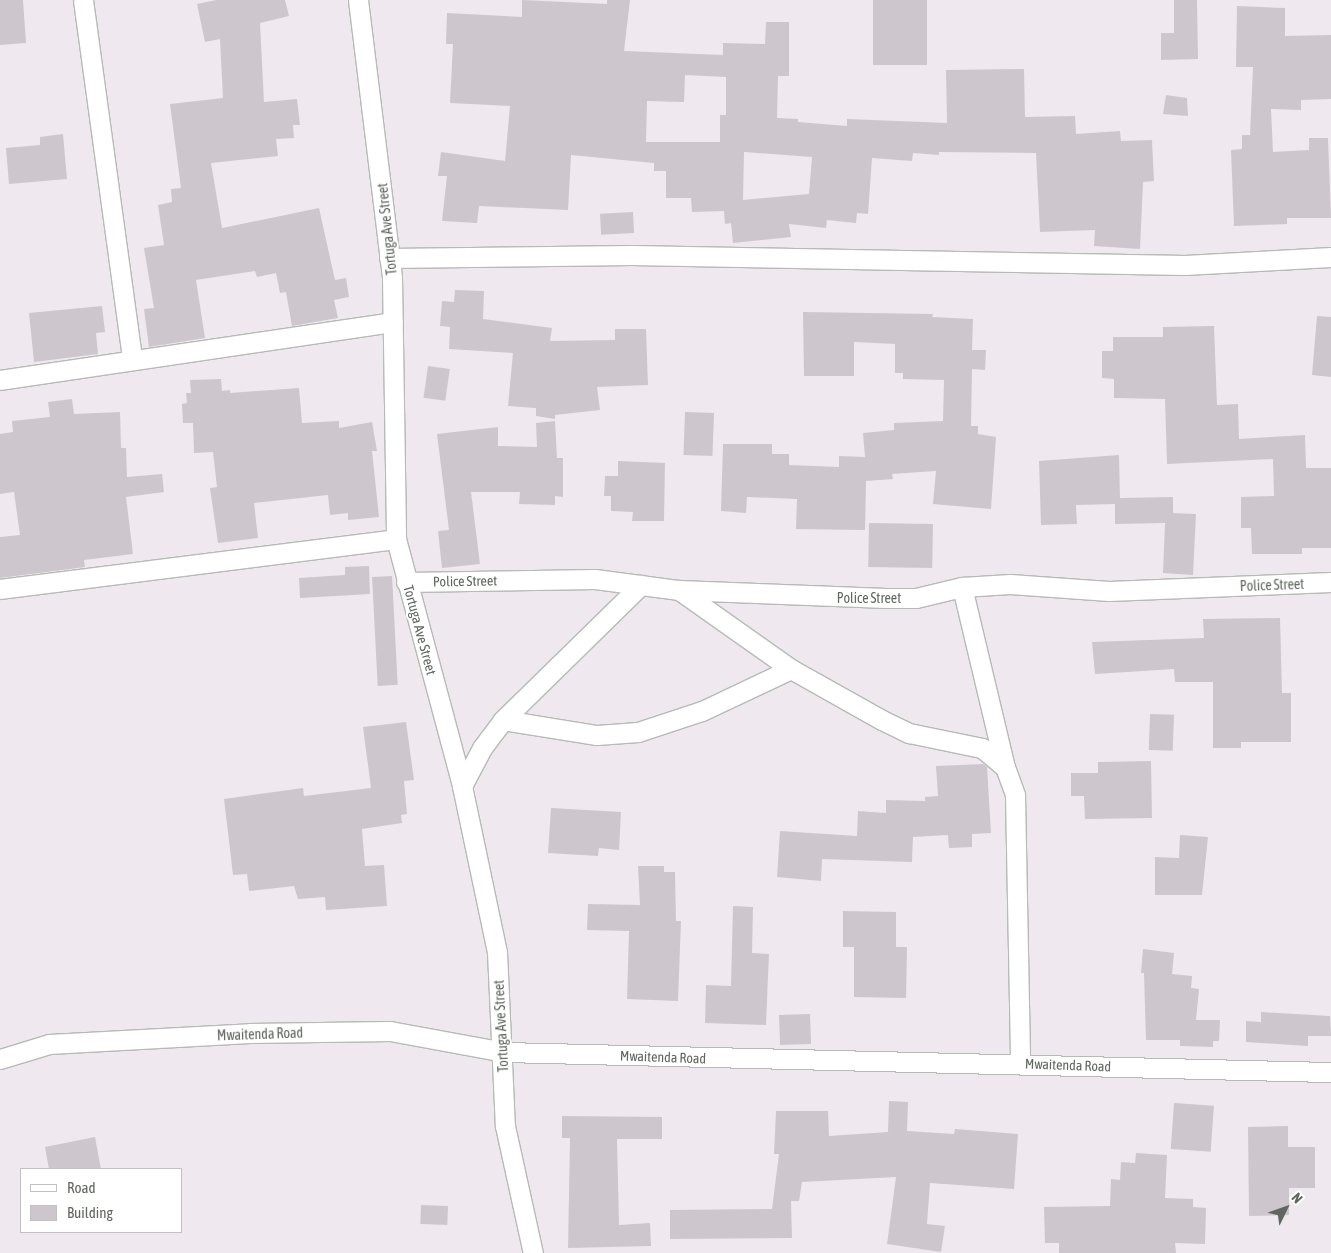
<!DOCTYPE html>
<html>
<head>
<meta charset="utf-8">
<style>
  body { margin:0 }
  #map { position:relative; width:1331px; height:1253px; overflow:hidden; background:#f0e8ef; font-family:"Asap Condensed",sans-serif }
  div>[style] { position:absolute }
  .building>* { inset:0; background:#cec6cd; transform-origin:0 0 }
  .roads { filter:drop-shadow(1px 0 #b5bbb5) drop-shadow(-1px 0 #b5bbb5) drop-shadow(0 1px #b5bbb5) drop-shadow(0 -1px #b5bbb5) }
  .street>* { height:19px; margin:-9.5px; padding:0 9.5px; transform-origin:9.5px; border-radius:9.5px; background:#fff }
  span { translate:-50% -50%; white-space:nowrap; text-align:center; line-height:1.15; -webkit-text-stroke:4px #fff; paint-order:stroke }
  .street-label { font-size:14px; color:#60675f }
  .legend { position:absolute; left:20px; top:1168px; width:162px; height:65px; box-sizing:border-box; background:#fff; border:1px solid #bfc2bf; margin:0; padding:6px 9px; list-style:none; font-size:15px; color:#60675f }
  .legend li { display:flex; align-items:center; gap:10px; height:25px }
  .legend b { width:25px; border:1px solid #bfc2bf }
  .north { position:absolute; left:1261px; top:1183px; width:50px; height:50px; -webkit-text-stroke:4px #fff; paint-order:stroke; rotate:48deg; font-size:14px; font-weight:700; line-height:20px; text-align:center; color:#60675f }
  .north::after { content:''; display:block; margin:auto; width:18px; height:22px; background:#60675f; clip-path:polygon(50% 0,100% 100%,50% 72%,0 100%) }
</style>
</head>
<body>
<div id="map">
  <div class="building">
    <i style="clip-path:polygon(0 0,23px 0,26px 43px,0 45px)"></i>
    <i style="clip-path:polygon(216px 0,285px 0,289px 16px,260px 23px,264px 102px,297px 99px,300px 125px,293px 125px,294px 138px,276px 139px,278px 156px,211px 163px,222px 228px,319px 208px,335px 280px,346px 278px,349px 297px,334px 300px,338px 318px,292px 326px,286px 292px,280px 293px,276px 273px,257px 277px,255px 271px,196px 280px,205px 338px,149px 347px,144px 309px,154px 308px,144px 248px,164px 245px,158px 205px,172px 202px,171px 189px,181px 188px,170px 104px,223px 98px,220px 39px,205px 42px,197px 4px)"></i>
    <i style="clip-path:polygon(evenodd,522px 0,607px 4px,607px 0,630px 0,624px 51px,723px 55px,723px 43px,765px 44px,766px 22px,789px 22px,789px 76px,778px 76px,777px 118px,798px 119px,798px 122px,847px 126px,847px 119px,947px 123px,946px 70px,1024px 69px,1025px 117px,1075px 116px,1076px 134px,1120px 131px,1121px 141px,1152px 140px,1154px 181px,1143px 182px,1140px 249px,1094px 246px,1095px 230px,1040px 232px,1036px 153px,939px 152px,939px 155px,913px 153px,912px 161px,872px 158px,868px 214px,857px 213px,856px 223px,827px 220px,826px 228px,789px 224px,791px 237px,733px 243px,731px 223px,725px 224px,724px 211px,692px 212px,691px 198px,666px 198px,666px 171px,654px 171px,654px 163px,571px 155px,568px 210px,479px 206px,477px 223px,442px 221px,447px 176px,438px 176px,441px 152px,505px 161px,510px 106px,450px 103px,453px 44px,446px 44px,447px 13px,522px 17px,522px 0,685px 75px,726px 77px,726px 115px,720px 115px,720px 142px,646px 142px,647px 101px,684px 102px,685px 75px,522px 0,744px 152px,812px 157px,809px 194px,743px 200px,744px 152px)"></i>
    <i style="left:873px;top:0;width:54px;height:65px"></i>
    <i style="clip-path:polygon(1174px 0,1197px 0,1198px 59px,1161px 60px,1161px 33px,1174px 33px)"></i>
    <i style="clip-path:polygon(1237px 6px,1285px 8px,1285px 36px,1331px 35px,1331px 99px,1301px 100px,1301px 110px,1271px 109px,1273px 152px,1309px 150px,1309px 138px,1328px 138px,1331px 218px,1287px 218px,1287px 224px,1234px 226px,1231px 150px,1242px 149px,1242px 135px,1250px 135px,1253px 67px,1236px 67px)"></i>
    <i style="clip-path:polygon(1166px 95px,1187px 98px,1188px 116px,1163px 114px)"></i>
    <i style="clip-path:polygon(63px 134px,67px 179px,9px 184px,6px 148px,40px 145px,40px 137px)"></i>
    <i style="left:633px;top:212px;width:21px;height:33px;rotate:87deg"></i>
    <i style="clip-path:polygon(455px 290px,484px 291px,483px 319px,552px 328px,550px 341px,615px 340px,615px 329px,646px 329px,648px 385px,597px 387px,600px 410px,555px 415px,555px 419px,536px 416px,536px 408px,508px 406px,513px 353px,449px 349px,450px 327px,440px 326px,442px 301px,454px 302px)"></i>
    <i style="clip-path:polygon(102px 306px,105px 332px,96px 333px,98px 354px,34px 362px,29px 313px)"></i>
    <i style="clip-path:polygon(803px 312px,933px 314px,932px 317px,973px 319px,972px 350px,986px 350px,985px 370px,972px 369px,971px 426px,978px 426px,978px 434px,996px 437px,991px 509px,933px 504px,936px 471px,892px 474px,893px 479px,866px 481px,865px 530px,796px 529px,797px 499px,747px 497px,746px 513px,721px 511px,723px 444px,772px 444px,772px 454px,789px 454px,789px 465px,839px 467px,839px 456px,865px 457px,863px 433px,894px 430px,894px 423px,943px 421px,944px 380px,903px 379px,903px 373px,895px 373px,895px 344px,854px 342px,854px 376px,804px 376px)"></i>
    <i style="clip-path:polygon(1317px 316px,1331px 317px,1331px 377px,1312px 375px)"></i>
    <i style="clip-path:polygon(1214px 326px,1217px 405px,1238px 404px,1239px 439px,1305px 435px,1306px 468px,1331px 468px,1331px 548px,1302px 548px,1302px 554px,1252px 554px,1251px 528px,1241px 528px,1241px 497px,1274px 496px,1273px 459px,1167px 464px,1165px 399px,1114px 398px,1114px 379px,1102px 378px,1102px 351px,1113px 351px,1113px 337px,1163px 337px,1163px 327px)"></i>
    <i style="left:428px;top:366px;width:22px;height:32px;rotate:8deg"></i>
    <i style="clip-path:polygon(221px 379px,222px 391px,230px 390px,230px 393px,299px 388px,302px 423px,339px 421px,339px 428px,372px 422px,377px 451px,372px 451px,379px 517px,348px 520px,348px 513px,330px 515px,328px 495px,254px 503px,258px 538px,218px 543px,210px 488px,217px 487px,213px 452px,194px 453px,193px 423px,183px 423px,182px 404px,187px 403px,186px 393px,191px 393px,190px 380px)"></i>
    <i style="clip-path:polygon(72px 399px,74px 414px,120px 412px,121px 448px,126px 448px,127px 477px,162px 474px,164px 492px,126px 497px,133px 554px,84px 560px,85px 567px,0 578px,0 537px,20px 535px,14px 492px,0 494px,0 434px,13px 432px,12px 421px,50px 417px,48px 402px)"></i>
    <i style="left:685px;top:412px;width:29px;height:43px;rotate:2deg"></i>
    <i style="clip-path:polygon(555px 421px,557px 458px,563px 458px,563px 497px,555px 496px,555px 505px,519px 504px,520px 492px,471px 492px,480px 564px,442px 568px,438px 531px,449px 530px,437px 434px,498px 427px,498px 446px,537px 447px,536px 423px)"></i>
    <i style="clip-path:polygon(1119px 455px,1120px 498px,1173px 497px,1173px 513px,1196px 514px,1193px 575px,1163px 573px,1165px 523px,1115px 524px,1115px 504px,1076px 505px,1077px 524px,1041px 525px,1039px 461px)"></i>
    <i style="clip-path:polygon(618px 461px,665px 463px,664px 521px,632px 521px,633px 512px,611px 511px,611px 496px,604px 496px,605px 476px,618px 476px)"></i>
    <i style="left:869px;top:523px;width:64px;height:44px;rotate:1deg"></i>
    <i style="clip-path:polygon(369px 566px,370px 594px,300px 598px,299px 578px,345px 575px,345px 567px)"></i>
    <i style="left:392px;top:576px;width:109px;height:20px;rotate:87deg"></i>
    <i style="clip-path:polygon(1280px 618px,1282px 693px,1291px 693px,1291px 742px,1241px 742px,1241px 748px,1213px 748px,1213px 682px,1175px 682px,1174px 669px,1095px 674px,1092px 642px,1204px 638px,1203px 619px)"></i>
    <i style="left:1150px;top:714px;width:24px;height:36px;rotate:2deg"></i>
    <i style="clip-path:polygon(406px 722px,414px 780px,404px 781px,407px 814px,401px 815px,402px 823px,362px 829px,365px 866px,384px 865px,387px 906px,326px 910px,325px 897px,298px 899px,294px 886px,249px 891px,247px 874px,233px 875px,224px 799px,303px 788px,304px 796px,371px 788px,363px 727px)"></i>
    <i style="clip-path:polygon(1151px 761px,1152px 818px,1085px 819px,1084px 796px,1071px 796px,1071px 773px,1098px 773px,1098px 762px)"></i>
    <i style="clip-path:polygon(983px 764px,987px 767px,991px 833px,972px 834px,972px 847px,949px 848px,948px 835px,913px 837px,912px 862px,822px 859px,821px 881px,777px 877px,780px 831px,857px 836px,858px 811px,886px 813px,886px 800px,925px 801px,925px 797px,938px 796px,936px 766px)"></i>
    <i style="clip-path:polygon(551px 808px,621px 812px,619px 850px,599px 848px,598px 856px,548px 853px)"></i>
    <i style="clip-path:polygon(1180px 835px,1208px 837px,1202px 895px,1155px 895px,1155px 857px,1179px 858px)"></i>
    <i style="clip-path:polygon(638px 866px,664px 866px,664px 872px,675px 872px,676px 921px,681px 921px,678px 1001px,627px 999px,629px 931px,587px 930px,588px 904px,640px 905px)"></i>
    <i style="clip-path:polygon(733px 906px,753px 907px,752px 953px,769px 954px,766px 1025px,705px 1023px,706px 985px,731px 986px)"></i>
    <i style="clip-path:polygon(843px 911px,896px 912px,896px 947px,907px 947px,906px 998px,854px 997px,854px 947px,843px 947px)"></i>
    <i style="clip-path:polygon(1143px 949px,1174px 953px,1172px 974px,1192px 976px,1191px 988px,1199px 989px,1196px 1020px,1220px 1020px,1219px 1041px,1213px 1041px,1213px 1047px,1180px 1046px,1180px 1040px,1146px 1040px,1144px 973px,1141px 973px)"></i>
    <i style="clip-path:polygon(1261px 1012px,1330px 1016px,1331px 1036px,1308px 1036px,1308px 1046px,1246px 1042px,1246px 1021px,1261px 1022px)"></i>
    <i style="left:810px;top:1014px;width:30px;height:31px;rotate:88deg"></i>
    <i style="clip-path:polygon(889px 1101px,908px 1102px,907px 1131px,954px 1134px,955px 1129px,1018px 1134px,1014px 1189px,930px 1183px,927px 1224px,945px 1226px,941px 1252px,887px 1244px,896px 1177px,802px 1182px,799px 1201px,791px 1201px,792px 1238px,670px 1239px,670px 1210px,772px 1209px,779px 1154px,774px 1154px,776px 1111px,828px 1111px,829px 1136px,888px 1132px)"></i>
    <i style="left:1174px;top:1103px;width:40px;height:46px;rotate:4deg"></i>
    <i style="clip-path:polygon(562px 1116px,662px 1117px,662px 1139px,617px 1139px,619px 1225px,650px 1223px,651px 1246px,568px 1248px,570px 1138px,562px 1138px)"></i>
    <i style="clip-path:polygon(1288px 1126px,1288px 1147px,1315px 1147px,1315px 1188px,1289px 1188px,1289px 1215px,1249px 1216px,1248px 1127px)"></i>
    <i style="clip-path:polygon(95px 1137px,101px 1169px,49px 1169px,45px 1147px)"></i>
    <i style="clip-path:polygon(1136px 1153px,1167px 1155px,1165px 1198px,1193px 1199px,1193px 1207px,1206px 1208px,1205px 1244px,1175px 1243px,1176px 1253px,1059px 1253px,1059px 1243px,1045px 1243px,1044px 1207px,1110px 1206px,1111px 1179px,1120px 1180px,1121px 1162px,1135px 1163px)"></i>
    <i style="left:421px;top:1205px;width:27px;height:19px;rotate:2deg"></i>
  </div>
  <div class="roads">
    <div class="street">
      <i style="left:83px;top:0;width:363px;rotate:82.2deg"></i>
      <i style="left:358px;top:0;width:280px;rotate:83deg"></i>
      <i style="left:392px;top:278px;width:261px;rotate:89.1deg"></i>
      <i style="left:396px;top:539px;width:256px;rotate:75deg"></i>
      <i style="left:462px;top:786px;width:170px;rotate:78.1deg"></i>
      <i style="left:497px;top:952px;width:174px;rotate:87.4deg"></i>
      <i style="left:505px;top:1126px;width:130px;rotate:77.6deg"></i>
      <i style="left:389px;top:258px;width:242px;rotate:-0.7deg"></i>
      <i style="left:631px;top:255px;width:554px;rotate:1.03deg"></i>
      <i style="left:1185px;top:265px;width:146px;rotate:-3.1deg"></i>
      <i style="left:0;top:380px;width:397px;rotate:-8.4deg"></i>
      <i style="left:406px;top:582px;width:189px;rotate:-0.9deg"></i>
      <i style="left:595px;top:579px;width:85px;rotate:7.5deg"></i>
      <i style="left:679px;top:590px;width:207px;rotate:2.2deg"></i>
      <i style="left:886px;top:598px;width:30px"></i>
      <i style="left:916px;top:598px;width:47px;rotate:-13.4deg"></i>
      <i style="left:962px;top:587px;width:48px;rotate:-3.6deg"></i>
      <i style="left:1010px;top:584px;width:99px;rotate:4deg"></i>
      <i style="left:1109px;top:591px;width:222px;rotate:-2.3deg"></i>
      <i style="left:962px;top:587px;width:185px;rotate:76.6deg"></i>
      <i style="left:0;top:589px;width:399px;rotate:-7.2deg"></i>
      <i style="left:679px;top:590px;width:137px;rotate:35.2deg"></i>
      <i style="left:791px;top:669px;width:104px;rotate:29.3deg"></i>
      <i style="left:882px;top:720px;width:30px;rotate:26deg"></i>
      <i style="left:909px;top:733px;width:75px;rotate:11.6deg"></i>
      <i style="left:982px;top:748px;width:30px;rotate:40deg"></i>
      <i style="left:1005px;top:767px;width:30px;rotate:70deg"></i>
      <i style="left:1015px;top:795px;width:269px;rotate:88.9deg"></i>
      <i style="left:503px;top:720px;width:95px;rotate:9.1deg"></i>
      <i style="left:597px;top:735px;width:41px;rotate:-4.2deg"></i>
      <i style="left:638px;top:732px;width:67px;rotate:-18.2deg"></i>
      <i style="left:702px;top:711px;width:98px;rotate:-25.3deg"></i>
      <i style="left:462px;top:786px;width:43px;rotate:-62.2deg"></i>
      <i style="left:482px;top:748px;width:35px;rotate:-53deg"></i>
      <i style="left:503px;top:720px;width:193px;rotate:-44.4deg"></i>
      <i style="left:0;top:1059px;width:51px;rotate:-17deg"></i>
      <i style="left:49px;top:1044px;width:201px;rotate:-3.1deg"></i>
      <i style="left:250px;top:1033px;width:140px;rotate:-0.8deg"></i>
      <i style="left:390px;top:1031px;width:116px;rotate:10.4deg"></i>
      <i style="left:504px;top:1052px;width:827px;rotate:1.39deg"></i>
    </div>
  </div>
  <div class="street-label">
    <span style="left:387px;top:229px;rotate:-96deg">Tortuga Ave Street</span>
    <span style="left:465px;top:581px;rotate:-1deg">Police Street</span>
    <span style="left:1272px;top:585px;rotate:-2deg">Police Street</span>
    <span style="left:869px;top:598px">Police Street</span>
    <span style="left:420px;top:630px;rotate:75deg">Tortuga Ave Street</span>
    <span style="left:501px;top:1026px;rotate:-93deg">Tortuga Ave Street</span>
    <span style="left:260px;top:1034px;rotate:-2deg">Mwaitenda Road</span>
    <span style="left:663px;top:1057px;rotate:2deg">Mwaitenda Road</span>
    <span style="left:1068px;top:1065px;rotate:2deg">Mwaitenda Road</span>
  </div>
  <ul class="legend">
  <li><b style="height:6px;background:#fff"></b>Road</li>
  <li><b style="height:14px;background:#cec6cd"></b>Building</li>
  </ul>
  <div class="north">N</div>
</div>
</body>
</html>
